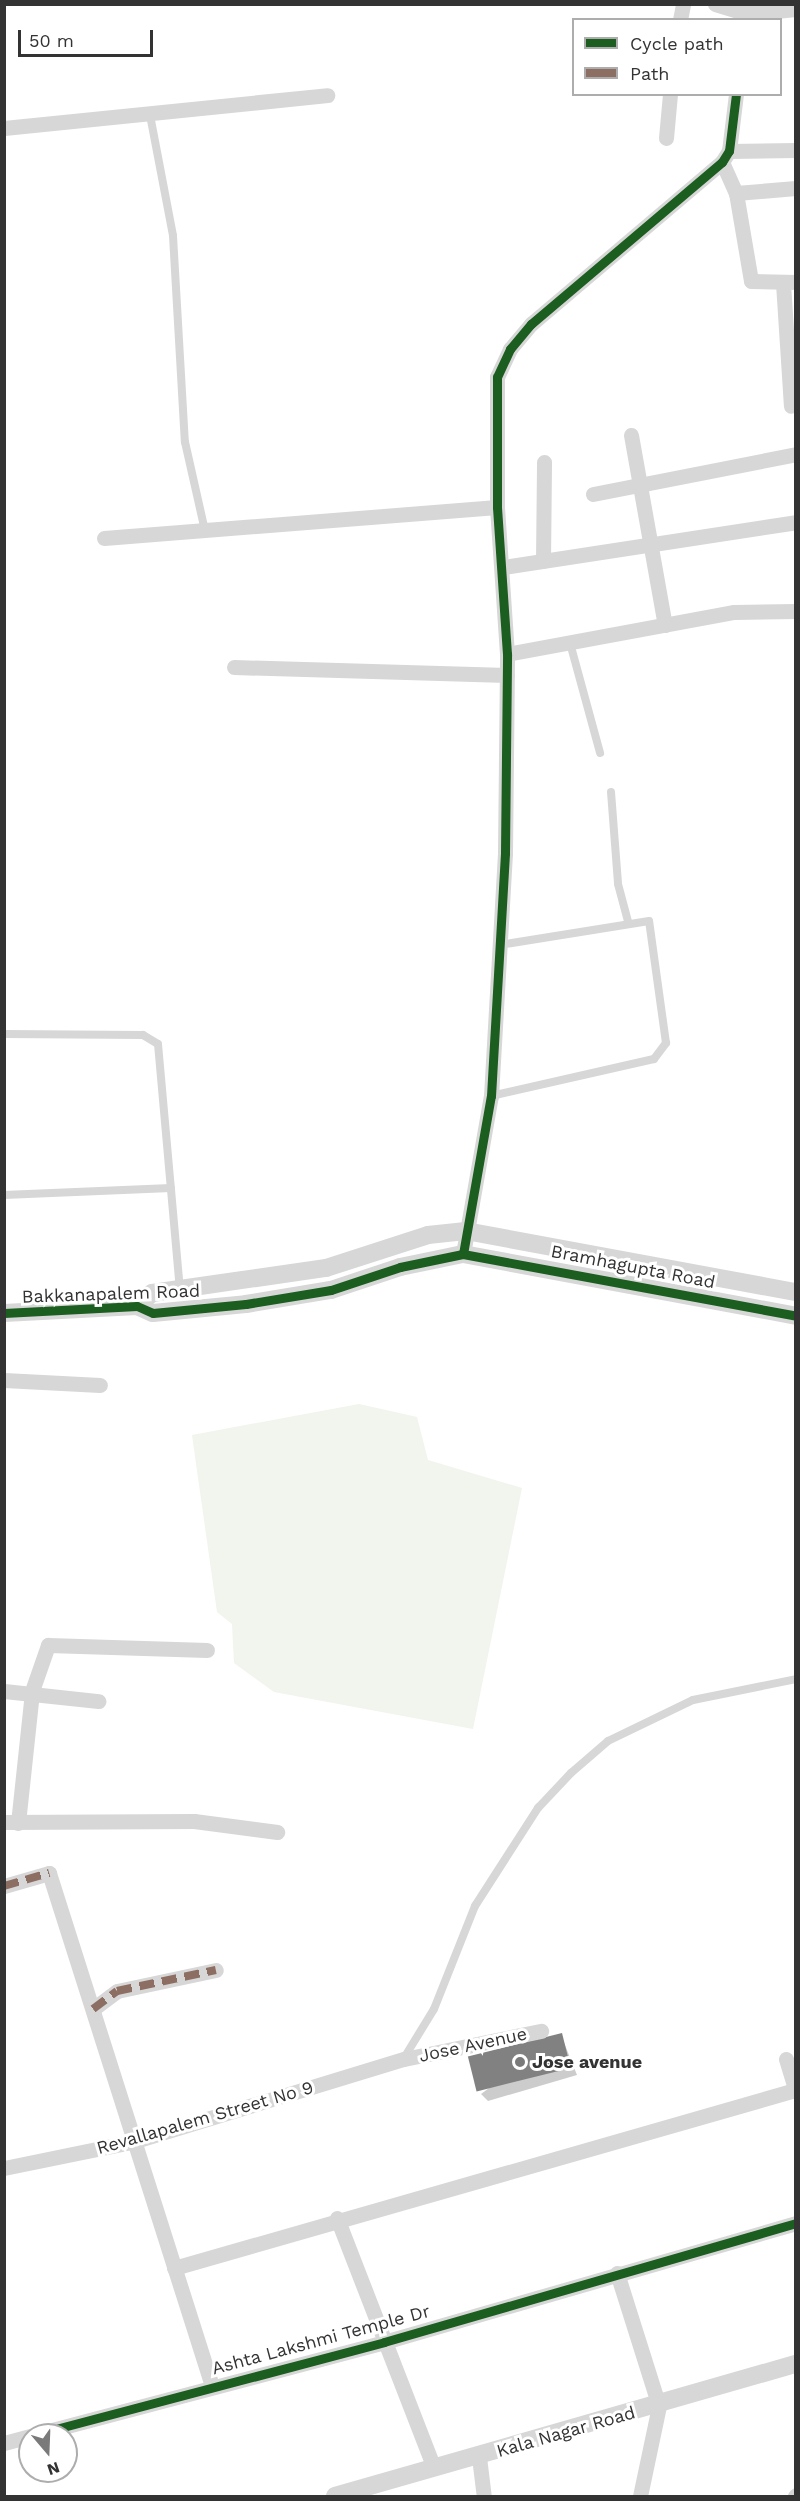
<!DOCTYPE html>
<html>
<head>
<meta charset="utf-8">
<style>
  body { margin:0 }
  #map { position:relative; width:800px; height:2501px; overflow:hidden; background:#fff; font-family:"Work Sans",sans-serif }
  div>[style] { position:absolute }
  .green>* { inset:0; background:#f1f5ed }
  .shadow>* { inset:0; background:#0003 }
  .building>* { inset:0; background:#818181; transform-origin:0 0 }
  .service>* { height:8px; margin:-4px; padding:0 4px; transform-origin:4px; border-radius:4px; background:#d7d7d7 }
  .minor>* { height:15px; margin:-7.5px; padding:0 7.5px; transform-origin:7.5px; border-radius:7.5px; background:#d7d7d7 }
  .tertiary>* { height:18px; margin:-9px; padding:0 9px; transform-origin:9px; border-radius:9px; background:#d7d7d7 }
  .quiet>* { height:8px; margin-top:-4px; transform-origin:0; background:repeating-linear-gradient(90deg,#8d6e63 0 15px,transparent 0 23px) }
  .cycleway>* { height:9px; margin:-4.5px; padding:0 4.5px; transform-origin:4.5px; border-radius:4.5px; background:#1b5e20 }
  .dots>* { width:16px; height:16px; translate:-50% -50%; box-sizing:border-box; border:3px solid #fff; border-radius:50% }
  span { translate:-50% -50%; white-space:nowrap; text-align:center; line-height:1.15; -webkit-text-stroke:6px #fff; paint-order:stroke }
  .street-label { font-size:18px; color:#333 }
  .poi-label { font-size:18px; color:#333; font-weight:700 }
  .left { translate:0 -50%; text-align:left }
  .frame { position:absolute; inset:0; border:6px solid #333; pointer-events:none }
  .legend { position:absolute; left:572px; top:18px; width:210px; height:78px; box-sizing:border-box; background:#fff; border:2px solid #adadad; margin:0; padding:8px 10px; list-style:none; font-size:18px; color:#333 }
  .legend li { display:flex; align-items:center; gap:12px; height:30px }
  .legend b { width:30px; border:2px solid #adadad }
  .north { position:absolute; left:18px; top:2423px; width:60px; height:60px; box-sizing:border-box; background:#fff; border:2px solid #adadad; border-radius:50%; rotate:161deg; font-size:16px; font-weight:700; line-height:24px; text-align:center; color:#333 }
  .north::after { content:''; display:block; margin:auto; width:21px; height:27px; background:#7a7a7a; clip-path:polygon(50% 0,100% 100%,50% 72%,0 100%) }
  .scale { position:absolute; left:18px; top:30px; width:135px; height:27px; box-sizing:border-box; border:3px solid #333; border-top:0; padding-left:8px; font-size:18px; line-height:21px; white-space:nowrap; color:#333; -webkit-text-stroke:4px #fff; paint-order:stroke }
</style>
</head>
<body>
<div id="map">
  <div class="green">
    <i style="clip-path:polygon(359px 1404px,417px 1417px,428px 1460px,522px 1488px,473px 1729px,274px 1692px,234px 1663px,232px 1624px,217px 1612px,192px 1435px)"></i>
  </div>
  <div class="shadow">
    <i style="clip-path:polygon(561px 2035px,577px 2075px,488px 2101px,481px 2094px)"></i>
  </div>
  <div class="building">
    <i style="left:562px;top:2033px;width:36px;height:97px;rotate:76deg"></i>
  </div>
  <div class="service">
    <i style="left:150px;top:115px;width:123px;rotate:79.2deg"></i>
    <i style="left:173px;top:236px;width:206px;rotate:86.7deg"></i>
    <i style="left:185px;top:442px;width:91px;rotate:77.3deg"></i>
    <i style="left:570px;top:643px;width:114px;rotate:74.7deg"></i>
    <i style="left:611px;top:792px;width:92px;rotate:85.6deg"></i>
    <i style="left:618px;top:884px;width:38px;rotate:75deg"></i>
    <i style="left:4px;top:1034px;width:139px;rotate:0.4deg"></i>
    <i style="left:143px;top:1035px;width:17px;rotate:31deg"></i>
    <i style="left:158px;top:1044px;width:246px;rotate:84.9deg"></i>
    <i style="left:491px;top:1096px;width:167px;rotate:-12.8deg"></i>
    <i style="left:654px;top:1059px;width:20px;rotate:-53deg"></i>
    <i style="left:666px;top:1043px;width:123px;rotate:-97.9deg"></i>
    <i style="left:649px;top:921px;width:152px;rotate:170.9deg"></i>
    <i style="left:4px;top:1195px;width:167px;rotate:-2.4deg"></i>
    <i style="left:404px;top:2058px;width:57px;rotate:-58.5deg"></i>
    <i style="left:434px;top:2009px;width:111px;rotate:-68.3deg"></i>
    <i style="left:475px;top:1906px;width:117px;rotate:-57.3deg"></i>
    <i style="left:538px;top:1808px;width:48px;rotate:-46.7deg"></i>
    <i style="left:571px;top:1773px;width:49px;rotate:-40.9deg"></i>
    <i style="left:608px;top:1741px;width:94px;rotate:-25.8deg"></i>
    <i style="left:693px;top:1700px;width:105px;rotate:-11.5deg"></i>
  </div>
  <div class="minor">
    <i style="left:715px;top:4px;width:31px;rotate:17deg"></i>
    <i style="left:680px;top:20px;width:16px;rotate:-79deg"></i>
    <i style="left:4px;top:128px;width:325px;rotate:-5.8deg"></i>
    <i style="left:666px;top:138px;width:44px;rotate:-84.8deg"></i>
    <i style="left:729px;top:151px;width:67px;rotate:-0.9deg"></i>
    <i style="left:722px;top:162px;width:34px;rotate:66deg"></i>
    <i style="left:736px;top:193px;width:89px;rotate:80.3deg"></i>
    <i style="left:751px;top:281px;width:45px;rotate:1.3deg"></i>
    <i style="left:736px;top:193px;width:60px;rotate:-4.8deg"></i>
    <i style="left:783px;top:283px;width:123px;rotate:86.3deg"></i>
    <i style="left:631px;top:435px;width:193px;rotate:79.9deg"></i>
    <i style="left:593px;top:494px;width:207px;rotate:-11.1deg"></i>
    <i style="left:104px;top:538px;width:394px;rotate:-4.5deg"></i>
    <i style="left:543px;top:561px;width:99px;rotate:-89.4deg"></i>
    <i style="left:503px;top:567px;width:296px;rotate:-8.7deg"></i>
    <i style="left:507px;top:654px;width:231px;rotate:-10.5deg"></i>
    <i style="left:734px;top:612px;width:62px;rotate:-0.9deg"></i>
    <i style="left:234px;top:667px;width:273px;rotate:1.7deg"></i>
    <i style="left:463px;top:1254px;width:160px;rotate:-80deg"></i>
    <i style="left:491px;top:1096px;width:243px;rotate:-86.7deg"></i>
    <i style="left:505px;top:853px;width:199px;rotate:-89.4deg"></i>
    <i style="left:507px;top:654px;width:147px;rotate:-93.9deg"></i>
    <i style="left:497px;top:507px;width:130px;rotate:-90deg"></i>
    <i style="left:497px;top:377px;width:31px;rotate:-65deg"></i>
    <i style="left:510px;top:349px;width:33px;rotate:-50deg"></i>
    <i style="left:531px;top:324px;width:250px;rotate:-40.3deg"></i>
    <i style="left:722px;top:162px;width:13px;rotate:-58deg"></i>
    <i style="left:729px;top:151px;width:57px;rotate:-83deg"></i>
    <i style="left:4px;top:1380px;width:96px;rotate:3deg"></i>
    <i style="left:4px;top:1691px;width:95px;rotate:6.1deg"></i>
    <i style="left:4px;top:1822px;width:190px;rotate:-0.3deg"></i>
    <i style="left:194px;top:1821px;width:84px;rotate:7.5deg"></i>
    <i style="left:18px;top:1823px;width:133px;rotate:-83.9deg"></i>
    <i style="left:32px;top:1691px;width:49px;rotate:-70.8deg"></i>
    <i style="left:48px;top:1645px;width:159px;rotate:1.8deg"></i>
    <i style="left:4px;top:1886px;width:47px;rotate:-16.1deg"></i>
    <i style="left:49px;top:1873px;width:538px;rotate:72.37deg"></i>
    <i style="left:93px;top:2009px;width:30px;rotate:-37deg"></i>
    <i style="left:117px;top:1991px;width:101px;rotate:-12deg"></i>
    <i style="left:786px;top:2059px;width:34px;rotate:73deg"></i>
    <i style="left:4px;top:2168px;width:134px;rotate:-11.6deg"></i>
    <i style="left:135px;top:2141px;width:281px;rotate:-17deg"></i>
    <i style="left:404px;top:2059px;width:140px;rotate:-11.6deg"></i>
    <i style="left:337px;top:2218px;width:268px;rotate:68.8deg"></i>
    <i style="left:174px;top:2268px;width:646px;rotate:-15.99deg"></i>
    <i style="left:617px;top:2273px;width:139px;rotate:72.5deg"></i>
    <i style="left:659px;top:2406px;width:92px;rotate:101.9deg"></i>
    <i style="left:33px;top:2435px;width:363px;rotate:-14.8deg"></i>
    <i style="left:384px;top:2342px;width:429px;rotate:-16.1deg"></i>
    <i style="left:4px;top:2443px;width:27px;rotate:-15deg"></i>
    <i style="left:479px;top:2457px;width:39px;rotate:83deg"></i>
    <i style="left:795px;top:2496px;width:1px;rotate:-45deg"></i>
  </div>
  <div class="tertiary">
    <i style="left:745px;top:13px;width:51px;rotate:-5.6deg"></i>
    <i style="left:137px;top:1306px;width:20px;rotate:-41deg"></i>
    <i style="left:152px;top:1293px;width:176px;rotate:-8.2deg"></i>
    <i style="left:326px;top:1268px;width:107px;rotate:-17.9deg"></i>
    <i style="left:428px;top:1235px;width:38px;rotate:-6deg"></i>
    <i style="left:466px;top:1231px;width:336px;rotate:10.5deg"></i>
    <i style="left:4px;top:1313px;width:133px;rotate:-3deg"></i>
    <i style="left:137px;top:1306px;width:17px;rotate:24deg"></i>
    <i style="left:153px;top:1313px;width:93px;rotate:-5.5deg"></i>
    <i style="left:246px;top:1304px;width:86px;rotate:-9.4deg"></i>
    <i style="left:331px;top:1290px;width:73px;rotate:-18.4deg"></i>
    <i style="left:400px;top:1267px;width:64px;rotate:-11.7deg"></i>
    <i style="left:463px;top:1254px;width:339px;rotate:10.5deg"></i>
    <i style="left:335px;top:2496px;width:480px;rotate:-16deg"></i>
  </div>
  <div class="quiet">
    <i style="left:4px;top:1886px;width:47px;rotate:-16.1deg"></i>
    <i style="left:93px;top:2009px;width:30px;rotate:-37deg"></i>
    <i style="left:117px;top:1991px;width:101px;rotate:-12deg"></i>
  </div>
  <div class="cycleway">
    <i style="left:463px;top:1254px;width:160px;rotate:-80deg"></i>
    <i style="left:491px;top:1096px;width:243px;rotate:-86.7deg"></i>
    <i style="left:505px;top:853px;width:199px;rotate:-89.4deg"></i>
    <i style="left:507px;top:654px;width:147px;rotate:-93.9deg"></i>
    <i style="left:497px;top:507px;width:130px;rotate:-90deg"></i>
    <i style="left:497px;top:377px;width:31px;rotate:-65deg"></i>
    <i style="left:510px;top:349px;width:33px;rotate:-50deg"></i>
    <i style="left:531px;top:324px;width:250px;rotate:-40.3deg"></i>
    <i style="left:722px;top:162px;width:13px;rotate:-58deg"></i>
    <i style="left:729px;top:151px;width:57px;rotate:-83deg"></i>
    <i style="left:4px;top:1313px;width:133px;rotate:-3deg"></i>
    <i style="left:137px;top:1306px;width:17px;rotate:24deg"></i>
    <i style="left:153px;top:1313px;width:93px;rotate:-5.5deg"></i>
    <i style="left:246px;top:1304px;width:86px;rotate:-9.4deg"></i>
    <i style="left:331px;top:1290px;width:73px;rotate:-18.4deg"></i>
    <i style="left:400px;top:1267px;width:64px;rotate:-11.7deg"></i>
    <i style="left:463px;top:1254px;width:339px;rotate:10.5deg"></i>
    <i style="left:33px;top:2435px;width:363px;rotate:-14.8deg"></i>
    <i style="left:384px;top:2342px;width:429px;rotate:-16.1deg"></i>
  </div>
  <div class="dots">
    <i style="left:520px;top:2062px;background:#7a7a7a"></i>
  </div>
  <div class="street-label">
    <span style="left:633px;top:1267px;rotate:11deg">Bramhagupta Road</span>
    <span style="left:111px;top:1294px;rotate:-2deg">Bakkanapalem Road</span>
    <span style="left:473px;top:2045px;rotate:-12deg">Jose Avenue</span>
    <span style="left:205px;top:2118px;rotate:-16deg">Revallapalem Street No 9</span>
    <span style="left:321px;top:2340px;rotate:-15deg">Ashta Lakshmi Temple Dr</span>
    <span style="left:566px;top:2432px;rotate:-16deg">Kala Nagar Road</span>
  </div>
  <div class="poi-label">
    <span class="left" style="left:532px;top:2062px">Jose avenue</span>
  </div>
  <div class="frame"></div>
  <ul class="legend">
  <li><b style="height:8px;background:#1b5e20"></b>Cycle path</li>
  <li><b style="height:8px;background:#8d6e63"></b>Path</li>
  </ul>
  <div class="north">N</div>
  <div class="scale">50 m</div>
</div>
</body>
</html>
